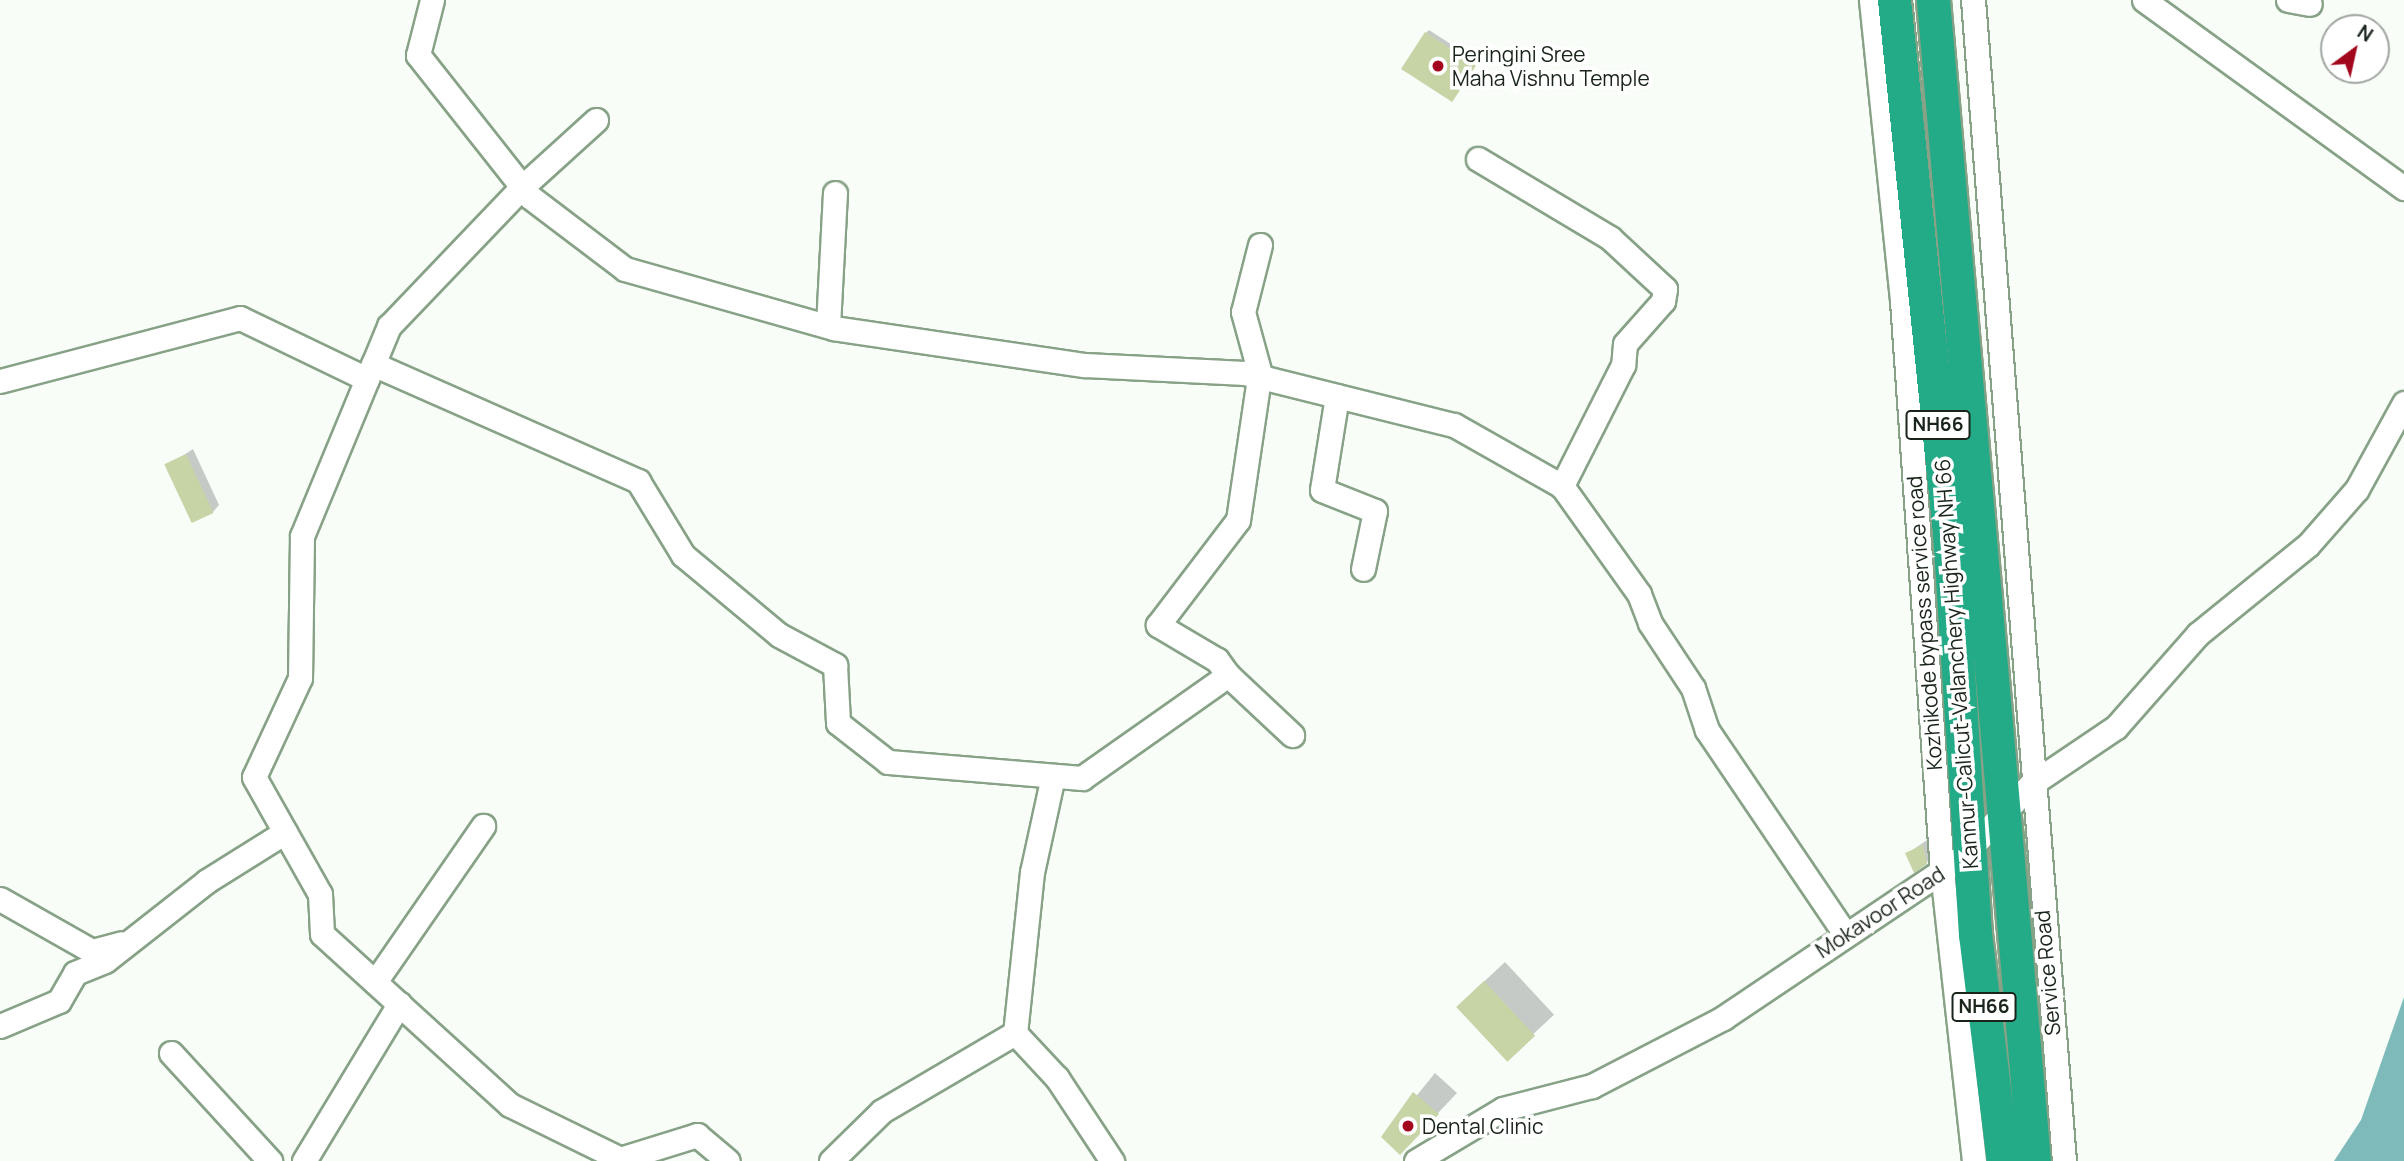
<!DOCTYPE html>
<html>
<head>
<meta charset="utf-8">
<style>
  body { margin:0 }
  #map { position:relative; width:2404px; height:1161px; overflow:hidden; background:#f8fdf8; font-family:Manrope,sans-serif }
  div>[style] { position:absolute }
  .water>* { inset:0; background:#7dbab9 }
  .shadow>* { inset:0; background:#0003; transform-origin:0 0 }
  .building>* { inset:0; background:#c6d4a6; transform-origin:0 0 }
  .roads { filter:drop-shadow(2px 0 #87a287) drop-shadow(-2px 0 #87a287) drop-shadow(0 2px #87a287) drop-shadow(0 -2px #87a287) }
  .minor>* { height:23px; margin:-11.5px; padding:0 11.5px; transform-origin:11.5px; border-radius:11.5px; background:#fff }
  .highway>* { height:33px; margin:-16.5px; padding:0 16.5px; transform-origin:16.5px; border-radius:16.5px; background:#23aa86 }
  .dots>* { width:19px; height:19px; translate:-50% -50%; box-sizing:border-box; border:4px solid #fff; border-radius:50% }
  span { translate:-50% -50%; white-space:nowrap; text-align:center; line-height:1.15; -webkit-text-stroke:7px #fff; paint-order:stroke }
  .shield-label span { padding:2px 5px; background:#fff; border:2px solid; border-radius:5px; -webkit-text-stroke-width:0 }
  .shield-label { font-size:19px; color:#19241a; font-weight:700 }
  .poi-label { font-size:21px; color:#19241a }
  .left { translate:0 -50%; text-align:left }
  .street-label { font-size:21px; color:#19241a }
  .north { position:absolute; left:2320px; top:14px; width:70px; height:70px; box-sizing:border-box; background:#fff; border:2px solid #a3a7a3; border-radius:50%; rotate:33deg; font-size:19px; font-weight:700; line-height:28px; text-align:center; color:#19241a }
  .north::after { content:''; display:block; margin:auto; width:24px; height:32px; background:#a3071e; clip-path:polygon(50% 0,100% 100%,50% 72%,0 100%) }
</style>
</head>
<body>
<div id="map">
  <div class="water">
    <i style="clip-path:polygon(2404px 997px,2404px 1161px,2334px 1161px,2361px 1120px)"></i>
  </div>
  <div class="shadow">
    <i style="clip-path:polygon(1429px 30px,1477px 61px,1452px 96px,1426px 33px)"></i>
    <i style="clip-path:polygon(193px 449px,219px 505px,213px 512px,167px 466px)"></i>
    <i style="clip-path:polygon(1933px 836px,1937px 852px,1926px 863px,1908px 853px)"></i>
    <i style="left:1505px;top:962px;width:72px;height:64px;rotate:47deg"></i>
    <i style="clip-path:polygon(1435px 1073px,1457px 1093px,1420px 1132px,1383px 1137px)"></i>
  </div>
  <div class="building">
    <i style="left:1425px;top:32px;width:61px;height:44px;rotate:33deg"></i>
    <i style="left:186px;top:454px;width:65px;height:24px;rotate:65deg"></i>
    <i style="clip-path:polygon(1923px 845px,1927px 864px,1914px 873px,1905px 853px)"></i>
    <i style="left:1484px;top:981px;width:75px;height:38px;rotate:47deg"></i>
    <i style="clip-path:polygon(1413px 1092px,1439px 1114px,1400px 1155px,1381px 1137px)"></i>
  </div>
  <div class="roads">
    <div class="minor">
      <i style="left:432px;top:0;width:57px;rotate:104.3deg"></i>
      <i style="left:418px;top:55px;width:181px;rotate:51.7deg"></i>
      <i style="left:530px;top:197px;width:119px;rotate:37.2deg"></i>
      <i style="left:625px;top:269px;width:216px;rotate:15.8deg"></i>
      <i style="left:833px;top:328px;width:255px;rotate:8.4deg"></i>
      <i style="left:1085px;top:365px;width:160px;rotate:2.9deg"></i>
      <i style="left:1245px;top:373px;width:215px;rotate:14deg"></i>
      <i style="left:1454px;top:425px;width:124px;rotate:29.5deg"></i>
      <i style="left:1562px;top:486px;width:133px;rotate:54.5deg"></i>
      <i style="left:1639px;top:594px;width:31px;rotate:69deg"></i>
      <i style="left:1650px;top:623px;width:78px;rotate:56.5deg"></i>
      <i style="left:1693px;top:688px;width:44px;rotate:71.6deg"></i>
      <i style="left:1707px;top:730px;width:246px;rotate:55.9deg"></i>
      <i style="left:1871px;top:0;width:303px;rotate:84.1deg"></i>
      <i style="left:1902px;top:301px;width:571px;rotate:85.99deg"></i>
      <i style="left:1942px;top:871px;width:292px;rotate:83.7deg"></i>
      <i style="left:1973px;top:0;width:1165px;rotate:85.52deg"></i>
      <i style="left:2144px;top:0;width:321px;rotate:35.9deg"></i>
      <i style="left:2288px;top:0;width:22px;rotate:10deg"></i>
      <i style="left:596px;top:120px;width:100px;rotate:137.8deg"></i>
      <i style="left:522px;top:187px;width:192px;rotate:133.7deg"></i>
      <i style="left:389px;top:326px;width:227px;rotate:112.5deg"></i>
      <i style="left:302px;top:536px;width:142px;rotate:90.8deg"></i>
      <i style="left:300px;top:678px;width:109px;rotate:114.9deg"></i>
      <i style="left:254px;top:777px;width:134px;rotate:60.6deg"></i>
      <i style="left:320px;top:894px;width:40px;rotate:87.1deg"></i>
      <i style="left:322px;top:934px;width:254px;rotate:42.3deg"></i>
      <i style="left:510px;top:1105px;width:123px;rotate:26.1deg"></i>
      <i style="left:620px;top:1159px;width:81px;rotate:-17.3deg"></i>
      <i style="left:697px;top:1135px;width:40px;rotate:40deg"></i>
      <i style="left:1478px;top:159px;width:154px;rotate:30.9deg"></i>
      <i style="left:1610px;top:238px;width:75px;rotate:42.8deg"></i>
      <i style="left:1665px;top:289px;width:12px;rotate:99deg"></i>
      <i style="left:1663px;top:301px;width:57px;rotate:131.5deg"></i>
      <i style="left:1625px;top:344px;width:21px;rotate:95deg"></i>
      <i style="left:1623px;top:365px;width:136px;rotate:116.8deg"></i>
      <i style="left:1260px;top:245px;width:69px;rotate:104.2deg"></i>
      <i style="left:1243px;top:312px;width:68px;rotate:74.7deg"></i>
      <i style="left:828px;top:326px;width:133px;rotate:-87deg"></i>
      <i style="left:373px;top:364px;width:290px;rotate:23.8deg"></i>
      <i style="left:638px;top:481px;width:87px;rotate:58.7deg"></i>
      <i style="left:683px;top:555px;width:125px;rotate:39.8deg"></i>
      <i style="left:779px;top:635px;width:64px;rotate:28.2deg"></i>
      <i style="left:835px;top:665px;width:58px;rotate:87deg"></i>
      <i style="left:838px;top:723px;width:63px;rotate:38deg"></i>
      <i style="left:888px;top:762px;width:195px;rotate:4.7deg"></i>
      <i style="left:1082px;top:778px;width:179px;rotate:-35.2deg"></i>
      <i style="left:1228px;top:675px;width:19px;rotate:-126deg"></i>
      <i style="left:1217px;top:660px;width:69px;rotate:-149.3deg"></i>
      <i style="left:1158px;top:625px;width:132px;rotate:-52.7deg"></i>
      <i style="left:1238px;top:520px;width:145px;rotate:-81.6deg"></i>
      <i style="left:0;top:381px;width:248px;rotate:-14.7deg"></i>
      <i style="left:240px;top:318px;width:141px;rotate:25.7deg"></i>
      <i style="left:1337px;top:396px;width:95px;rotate:99.1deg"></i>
      <i style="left:1322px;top:490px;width:57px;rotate:21.6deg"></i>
      <i style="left:1375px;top:511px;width:59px;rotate:101.7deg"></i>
      <i style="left:1228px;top:675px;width:88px;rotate:43.2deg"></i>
      <i style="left:1053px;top:776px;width:98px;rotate:102.3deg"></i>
      <i style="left:1032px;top:872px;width:162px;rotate:96deg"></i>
      <i style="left:1015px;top:1033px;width:62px;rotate:47deg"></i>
      <i style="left:1057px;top:1078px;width:100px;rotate:56.5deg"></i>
      <i style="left:0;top:899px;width:106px;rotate:29.5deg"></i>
      <i style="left:92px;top:951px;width:30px;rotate:-15deg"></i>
      <i style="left:375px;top:982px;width:190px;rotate:-55.3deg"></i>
      <i style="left:0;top:1026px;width:64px;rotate:-23deg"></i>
      <i style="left:59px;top:1001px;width:32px;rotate:-60deg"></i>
      <i style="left:75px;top:973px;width:32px;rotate:-22deg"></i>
      <i style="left:105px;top:961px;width:130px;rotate:-38.1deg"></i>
      <i style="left:207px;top:881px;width:92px;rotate:-32.1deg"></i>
      <i style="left:171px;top:1053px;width:147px;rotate:47.5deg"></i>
      <i style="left:304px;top:1161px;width:184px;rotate:-58.8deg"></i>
      <i style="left:831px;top:1161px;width:71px;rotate:-44.4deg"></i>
      <i style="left:882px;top:1111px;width:154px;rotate:-30.4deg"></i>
      <i style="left:1416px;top:1161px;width:101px;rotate:-30.9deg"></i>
      <i style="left:1503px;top:1109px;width:92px;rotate:-14.5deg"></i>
      <i style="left:1592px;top:1086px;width:148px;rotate:-27.4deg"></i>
      <i style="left:1723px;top:1018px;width:285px;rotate:-33.9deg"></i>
      <i style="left:1960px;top:859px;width:102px;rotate:-46.6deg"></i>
      <i style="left:2030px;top:785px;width:104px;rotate:-34deg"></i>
      <i style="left:2116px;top:727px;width:124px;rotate:-48.6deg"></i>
      <i style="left:2198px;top:634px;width:141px;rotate:-39deg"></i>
      <i style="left:2308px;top:545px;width:74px;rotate:-48.8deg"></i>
      <i style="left:2357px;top:489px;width:98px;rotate:-61.3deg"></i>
    </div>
    <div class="highway">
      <i style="left:1894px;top:0;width:535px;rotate:84.1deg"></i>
      <i style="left:1949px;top:532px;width:403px;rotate:86.3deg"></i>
      <i style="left:1975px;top:934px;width:229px;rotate:83deg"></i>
      <i style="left:1933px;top:0;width:1165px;rotate:85.03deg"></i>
    </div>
  </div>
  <div class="dots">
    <i style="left:1438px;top:66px;background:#a3071e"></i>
    <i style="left:1408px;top:1126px;background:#a3071e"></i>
  </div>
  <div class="shield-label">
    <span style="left:1938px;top:425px">NH66</span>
    <span style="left:1984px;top:1007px">NH66</span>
  </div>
  <div class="poi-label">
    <span class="left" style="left:1452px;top:66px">Peringini Sree<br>Maha Vishnu Temple</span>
    <span class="left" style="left:1422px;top:1126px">Dental Clinic</span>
  </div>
  <div class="street-label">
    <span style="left:1924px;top:623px;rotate:-94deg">Kozhikode bypass service road</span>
    <span style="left:1956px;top:664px;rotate:-94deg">Kannur-Calicut-Valanchery Highway NH 66</span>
    <span style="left:1880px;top:912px;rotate:-33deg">Mokavoor Road</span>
    <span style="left:2047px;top:973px;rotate:-95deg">Service Road</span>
  </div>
  <div class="north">N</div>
</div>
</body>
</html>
